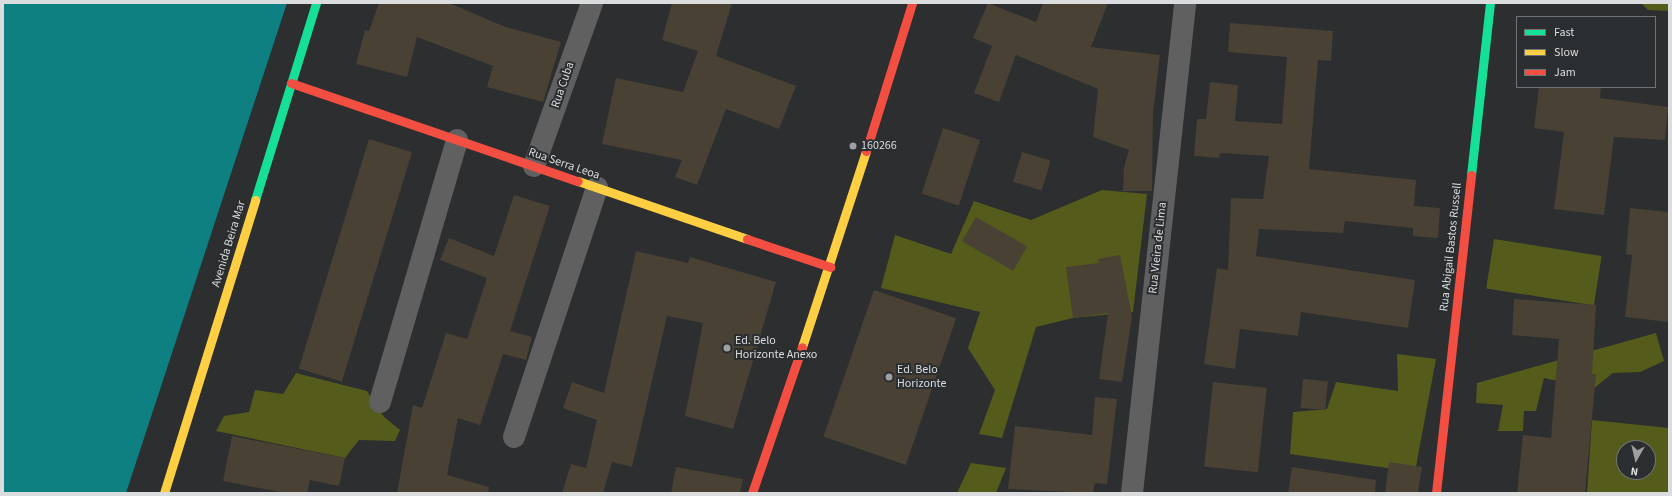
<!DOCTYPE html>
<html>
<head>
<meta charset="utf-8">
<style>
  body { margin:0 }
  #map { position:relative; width:1672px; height:496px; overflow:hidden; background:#2c2e2f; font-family:"Source Sans 3",sans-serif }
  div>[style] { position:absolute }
  .forest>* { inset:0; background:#555b1b; transform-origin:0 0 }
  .water>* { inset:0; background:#0e8081 }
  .building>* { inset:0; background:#484134; transform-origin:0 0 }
  .street>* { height:22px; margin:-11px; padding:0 11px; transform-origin:11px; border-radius:11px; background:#606061 }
  .fast>* { height:9px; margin:-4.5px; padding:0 4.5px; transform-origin:4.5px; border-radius:4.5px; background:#16e098 }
  .slow>* { height:9px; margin:-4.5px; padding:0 4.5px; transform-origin:4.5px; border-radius:4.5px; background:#ffcf43 }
  .jam>* { height:9px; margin:-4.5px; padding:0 4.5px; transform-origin:4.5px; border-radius:4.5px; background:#f24e42 }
  .dots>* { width:11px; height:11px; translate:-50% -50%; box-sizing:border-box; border:2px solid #2b2e30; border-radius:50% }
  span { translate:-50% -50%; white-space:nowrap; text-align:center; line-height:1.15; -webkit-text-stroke:4px #2b2e30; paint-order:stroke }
  .street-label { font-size:12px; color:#dadcde }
  .poi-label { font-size:12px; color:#dadcde }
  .left { translate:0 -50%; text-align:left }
  .frame { position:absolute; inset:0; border:4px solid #dadcde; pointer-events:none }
  .legend { position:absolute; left:1516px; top:16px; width:140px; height:72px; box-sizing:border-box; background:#2b2e30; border:1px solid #717476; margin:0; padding:5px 7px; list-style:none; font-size:12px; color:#dadcde }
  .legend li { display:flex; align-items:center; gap:8px; height:20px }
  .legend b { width:20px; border:1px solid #717476 }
  .north { position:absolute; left:1616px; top:440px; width:40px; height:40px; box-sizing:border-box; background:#2b2e30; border:1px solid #717476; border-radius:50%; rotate:188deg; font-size:11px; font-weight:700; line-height:16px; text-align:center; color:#dadcde }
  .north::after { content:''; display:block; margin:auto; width:14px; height:18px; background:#9d9fa1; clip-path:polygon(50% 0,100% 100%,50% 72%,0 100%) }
</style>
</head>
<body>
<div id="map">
  <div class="forest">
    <i style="clip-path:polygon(1641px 3px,1669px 3px,1669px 11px,1648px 10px)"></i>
    <i style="clip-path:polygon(1102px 190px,1147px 194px,1133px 312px,1073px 318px,1036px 327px,1002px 438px,979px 434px,995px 390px,968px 348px,980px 312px,881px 288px,895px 235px,951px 254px,974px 201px,1031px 220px)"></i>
    <i style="left:1494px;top:239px;width:109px;height:50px;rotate:9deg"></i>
    <i style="clip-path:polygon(1656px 333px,1664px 361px,1640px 372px,1613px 373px,1593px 389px,1544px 378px,1536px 411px,1524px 411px,1523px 431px,1498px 431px,1503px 405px,1476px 403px,1477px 383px)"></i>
    <i style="clip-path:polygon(1397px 354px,1436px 359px,1415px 472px,1290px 454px,1293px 412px,1327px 409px,1336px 382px,1398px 391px)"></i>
    <i style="clip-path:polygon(296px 373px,367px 391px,384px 417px,400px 430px,395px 441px,359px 440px,345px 458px,216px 431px,224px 416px,249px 412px,255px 390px,283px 394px)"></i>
    <i style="clip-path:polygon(evenodd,1592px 420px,1669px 428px,1669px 493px,1587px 493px,1592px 420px,1624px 448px,1648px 448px,1648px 472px,1624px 472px,1624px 448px)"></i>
    <i style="clip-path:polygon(971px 463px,1006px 468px,996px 493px,957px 493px)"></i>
  </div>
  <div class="water">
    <i style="clip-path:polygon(3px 3px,287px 3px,126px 493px,3px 493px)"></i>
  </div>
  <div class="building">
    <i style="clip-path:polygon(379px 3px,449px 3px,503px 26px,561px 42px,543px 102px,487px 87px,493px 66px,417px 37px,407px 77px,356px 64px,365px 30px,369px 31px)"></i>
    <i style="clip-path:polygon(672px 3px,732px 3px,716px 56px,796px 86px,779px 129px,726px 109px,697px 185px,675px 177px,682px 160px,602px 144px,616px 78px,683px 92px,698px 51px,662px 40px)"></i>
    <i style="clip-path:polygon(988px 3px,1036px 22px,1043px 3px,1108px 3px,1091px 47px,1160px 55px,1153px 113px,1152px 191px,1123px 191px,1124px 167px,1129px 150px,1093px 137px,1098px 89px,1016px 55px,999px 102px,974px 93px,992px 46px,973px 38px)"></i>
    <i style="clip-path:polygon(1230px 23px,1333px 31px,1331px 61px,1318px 60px,1309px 169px,1416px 180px,1414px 206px,1440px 208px,1438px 238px,1413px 236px,1413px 228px,1345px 221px,1343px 233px,1259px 229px,1256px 256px,1415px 280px,1408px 328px,1301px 312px,1298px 336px,1240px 329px,1235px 369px,1204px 364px,1217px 268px,1228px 270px,1231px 198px,1263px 199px,1269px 156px,1220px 153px,1219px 158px,1194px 156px,1197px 119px,1206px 119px,1210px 82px,1238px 85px,1235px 121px,1282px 124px,1287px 57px,1228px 52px)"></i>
    <i style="clip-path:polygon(1539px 87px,1601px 87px,1600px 98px,1668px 107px,1665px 140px,1614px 137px,1604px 215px,1554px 209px,1564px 132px,1534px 128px)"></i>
    <i style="left:943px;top:128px;width:39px;height:69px;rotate:18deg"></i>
    <i style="left:369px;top:139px;width:45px;height:240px;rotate:17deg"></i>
    <i style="left:1022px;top:152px;width:30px;height:31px;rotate:17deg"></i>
    <i style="clip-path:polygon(514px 195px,550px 206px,510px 331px,532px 337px,526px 360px,503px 354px,480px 425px,458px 418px,447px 475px,489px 487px,488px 493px,397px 493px,413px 405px,422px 408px,446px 333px,467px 339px,487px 278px,440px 260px,449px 238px,494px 256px)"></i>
    <i style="clip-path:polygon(1630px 208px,1669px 212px,1669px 322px,1625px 317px,1632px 255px,1626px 254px)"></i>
    <i style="left:976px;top:217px;width:59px;height:28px;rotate:30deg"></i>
    <i style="clip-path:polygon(636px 251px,688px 263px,690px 257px,776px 282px,733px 429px,685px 416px,703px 323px,667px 316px,632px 467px,612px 462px,603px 493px,562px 493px,571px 464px,586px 468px,597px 420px,563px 408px,572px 382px,604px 393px)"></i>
    <i style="clip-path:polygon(1120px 255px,1132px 317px,1122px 382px,1099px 379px,1108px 313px,1073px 318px,1066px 267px,1099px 263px,1098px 259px)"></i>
    <i style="left:874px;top:290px;width:87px;height:155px;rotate:19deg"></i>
    <i style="clip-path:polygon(1514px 299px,1596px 305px,1592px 374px,1596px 374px,1585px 493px,1517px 493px,1523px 435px,1551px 438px,1559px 339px,1512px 335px)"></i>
    <i style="left:1303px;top:379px;width:25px;height:29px;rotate:5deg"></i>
    <i style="left:1213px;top:382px;width:54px;height:85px;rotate:6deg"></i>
    <i style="clip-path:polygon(1095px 397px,1117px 399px,1107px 484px,1095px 483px,1093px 493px,1008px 489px,1015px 426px,1092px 435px)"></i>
    <i style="clip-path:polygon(232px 436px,345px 458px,339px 486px,310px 480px,307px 493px,285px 493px,223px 481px)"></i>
    <i style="clip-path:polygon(1389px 462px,1422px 467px,1418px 493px,1385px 493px)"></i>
    <i style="clip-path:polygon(676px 467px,743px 479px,740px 493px,671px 493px)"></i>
    <i style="clip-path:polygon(1292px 467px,1376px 480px,1375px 493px,1288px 493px)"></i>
  </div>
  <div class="street">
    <i style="left:534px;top:166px;width:173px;rotate:-70.4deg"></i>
    <i style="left:380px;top:402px;width:273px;rotate:-73.6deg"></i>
    <i style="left:514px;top:437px;width:263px;rotate:-71.6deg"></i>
    <i style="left:1132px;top:493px;width:493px;rotate:-83.8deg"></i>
  </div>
  <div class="fast">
    <i style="left:1471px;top:175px;width:173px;rotate:-83.7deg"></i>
    <i style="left:255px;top:200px;width:206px;rotate:-72.8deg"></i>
  </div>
  <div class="slow">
    <i style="left:578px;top:181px;width:179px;rotate:18.9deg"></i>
    <i style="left:802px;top:347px;width:206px;rotate:-71.9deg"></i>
    <i style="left:164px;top:493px;width:307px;rotate:-72.7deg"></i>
  </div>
  <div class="jam">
    <i style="left:291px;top:83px;width:303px;rotate:18.9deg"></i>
    <i style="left:866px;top:151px;width:155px;rotate:-72.7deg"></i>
    <i style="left:747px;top:239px;width:88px;rotate:18.6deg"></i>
    <i style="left:752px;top:493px;width:154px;rotate:-71.1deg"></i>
    <i style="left:1436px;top:493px;width:320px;rotate:-83.7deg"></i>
  </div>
  <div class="dots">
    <i style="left:853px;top:146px;background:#9d9fa1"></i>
    <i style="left:727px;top:348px;background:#9d9fa1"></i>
    <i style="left:889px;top:377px;background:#9d9fa1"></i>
  </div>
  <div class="street-label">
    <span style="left:563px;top:85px;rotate:-71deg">Rua Cuba</span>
    <span style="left:564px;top:164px;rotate:19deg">Rua Serra Leoa</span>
    <span style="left:229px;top:244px;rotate:-73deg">Avenida Beira Mar</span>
    <span style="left:1451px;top:247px;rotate:-84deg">Rua Abigail Bastos Russell</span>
    <span style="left:1158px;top:248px;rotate:-84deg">Rua Vieira de Lima</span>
  </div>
  <div class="poi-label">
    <span class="left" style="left:861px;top:146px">160266</span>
    <span class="left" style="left:735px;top:348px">Ed. Belo<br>Horizonte Anexo</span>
    <span class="left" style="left:897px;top:377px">Ed. Belo<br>Horizonte</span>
  </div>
  <div class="frame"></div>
  <ul class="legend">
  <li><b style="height:5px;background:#16e098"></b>Fast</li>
  <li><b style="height:5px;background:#ffcf43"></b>Slow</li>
  <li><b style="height:5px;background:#f24e42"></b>Jam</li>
  </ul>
  <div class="north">N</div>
</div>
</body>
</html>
